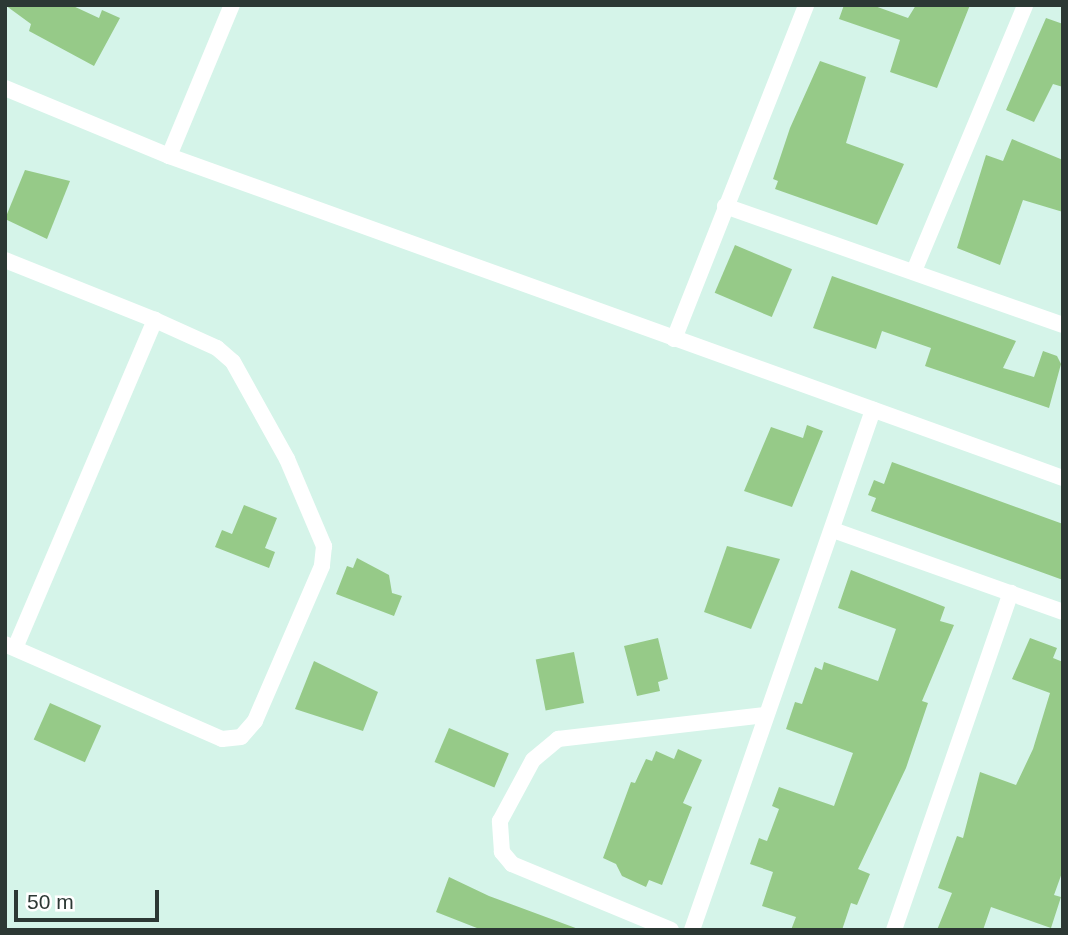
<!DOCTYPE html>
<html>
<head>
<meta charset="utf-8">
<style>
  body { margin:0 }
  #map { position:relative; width:1068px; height:935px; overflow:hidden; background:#d5f4e9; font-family:Arial,sans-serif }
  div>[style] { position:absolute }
  .building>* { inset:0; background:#96ca88; transform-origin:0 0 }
  .street>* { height:16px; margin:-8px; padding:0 8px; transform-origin:8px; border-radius:8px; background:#fff }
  span { translate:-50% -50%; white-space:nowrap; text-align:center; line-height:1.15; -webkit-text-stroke:7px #fff; paint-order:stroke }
  .frame { position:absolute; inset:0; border:7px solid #2c3834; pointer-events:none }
  .scale { position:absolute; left:14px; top:890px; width:145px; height:32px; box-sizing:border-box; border:4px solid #2c3834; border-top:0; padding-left:9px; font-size:21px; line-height:24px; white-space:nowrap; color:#2c3834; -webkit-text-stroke:5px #fff; paint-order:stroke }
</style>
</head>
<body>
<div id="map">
  <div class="building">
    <i style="clip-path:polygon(5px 5px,71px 5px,99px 18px,102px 10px,120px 18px,94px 66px,29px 31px,31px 24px)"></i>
    <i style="clip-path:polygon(844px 5px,872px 5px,908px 18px,916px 5px,970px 5px,937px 88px,890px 72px,900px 40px,839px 19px)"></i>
    <i style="clip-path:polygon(1046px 18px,1063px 24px,1063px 87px,1053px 84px,1034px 122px,1006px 110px)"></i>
    <i style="clip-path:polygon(820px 61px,866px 77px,846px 143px,904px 164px,877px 225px,775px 189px,778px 181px,773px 179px,790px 128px)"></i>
    <i style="clip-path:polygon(1012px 139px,1063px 160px,1063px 212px,1023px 200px,1000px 265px,957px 248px,986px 155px,1003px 161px)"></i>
    <i style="clip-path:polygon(25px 170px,70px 181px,47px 239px,5px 219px)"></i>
    <i style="left:735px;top:245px;width:62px;height:52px;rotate:23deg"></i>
    <i style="clip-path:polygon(832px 276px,1016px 341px,1003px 368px,1034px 377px,1043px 351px,1057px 356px,1061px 364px,1049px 408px,925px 366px,931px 348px,882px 331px,876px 349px,813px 328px)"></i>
    <i style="clip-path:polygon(807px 425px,823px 431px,792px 507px,744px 491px,771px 427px,803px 438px)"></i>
    <i style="clip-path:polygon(892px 462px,1063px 524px,1063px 580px,871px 511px,876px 498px,868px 495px,874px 480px,884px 484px)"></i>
    <i style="clip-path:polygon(244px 505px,277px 518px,265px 548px,275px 552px,269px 568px,215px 547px,222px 530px,232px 534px)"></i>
    <i style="clip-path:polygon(727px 546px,780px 559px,751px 629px,704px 612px)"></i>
    <i style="clip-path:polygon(357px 558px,389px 575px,392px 593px,402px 596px,394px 616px,336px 594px,347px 566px,353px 568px)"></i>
    <i style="clip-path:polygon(851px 570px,945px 607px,940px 621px,954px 625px,922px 701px,928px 703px,906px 768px,858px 869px,870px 874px,857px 905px,851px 903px,842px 930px,791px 930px,796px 917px,762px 906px,773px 872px,750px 864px,759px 838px,767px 841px,779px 809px,772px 806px,779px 787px,834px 806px,853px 753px,786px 729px,795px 702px,802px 704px,815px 667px,822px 670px,824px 662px,878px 681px,896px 629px,838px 608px)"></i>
    <i style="clip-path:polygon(658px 638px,668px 679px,658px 682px,660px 691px,637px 696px,624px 646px)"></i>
    <i style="clip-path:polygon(1030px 638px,1057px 648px,1053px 658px,1063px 662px,1063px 870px,1054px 895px,1061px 897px,1051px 928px,991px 907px,983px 930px,937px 930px,952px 893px,938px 888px,957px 836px,963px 838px,980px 772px,1016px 785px,1033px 749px,1050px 693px,1012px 679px)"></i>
    <i style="left:574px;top:652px;width:52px;height:39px;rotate:79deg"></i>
    <i style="clip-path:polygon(314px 661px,378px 692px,363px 731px,295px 709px)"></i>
    <i style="left:50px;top:703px;width:56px;height:40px;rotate:24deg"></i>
    <i style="left:449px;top:728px;width:65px;height:37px;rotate:23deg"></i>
    <i style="clip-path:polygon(678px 749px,702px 760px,683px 803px,692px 807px,662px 885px,649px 880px,646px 887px,622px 876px,616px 864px,603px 858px,631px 782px,635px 783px,646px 759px,652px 761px,656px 751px,674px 759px)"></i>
    <i style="clip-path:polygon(449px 877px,489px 896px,581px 930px,482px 930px,436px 912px)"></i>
  </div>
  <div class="street">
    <i style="left:5px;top:88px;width:178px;rotate:22.5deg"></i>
    <i style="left:169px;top:156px;width:950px;rotate:19.81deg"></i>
    <i style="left:169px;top:156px;width:164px;rotate:-67.4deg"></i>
    <i style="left:725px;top:206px;width:358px;rotate:19.4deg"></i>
    <i style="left:5px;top:260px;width:162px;rotate:21.8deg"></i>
    <i style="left:155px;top:320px;width:68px;rotate:24.3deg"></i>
    <i style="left:217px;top:348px;width:21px;rotate:41deg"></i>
    <i style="left:233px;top:362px;width:111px;rotate:60.9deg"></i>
    <i style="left:287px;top:459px;width:95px;rotate:67deg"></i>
    <i style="left:324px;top:546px;width:20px;rotate:96deg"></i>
    <i style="left:322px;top:566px;width:169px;rotate:113.4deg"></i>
    <i style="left:255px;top:721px;width:21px;rotate:131deg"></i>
    <i style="left:241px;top:737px;width:19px;rotate:174deg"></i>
    <i style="left:222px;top:739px;width:237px;rotate:-156.4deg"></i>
    <i style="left:914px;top:271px;width:288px;rotate:-67.3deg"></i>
    <i style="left:674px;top:339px;width:359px;rotate:-68.4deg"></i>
    <i style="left:833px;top:530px;width:244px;rotate:19.6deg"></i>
    <i style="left:15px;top:648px;width:357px;rotate:-66.9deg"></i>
    <i style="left:671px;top:930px;width:172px;rotate:-157.5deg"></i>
    <i style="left:512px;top:864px;width:16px;rotate:-130deg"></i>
    <i style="left:502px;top:852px;width:31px;rotate:-94deg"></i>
    <i style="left:500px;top:821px;width:69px;rotate:-61.6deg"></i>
    <i style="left:533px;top:760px;width:33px;rotate:-40deg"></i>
    <i style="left:558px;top:739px;width:209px;rotate:-6.6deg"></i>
    <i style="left:692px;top:930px;width:551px;rotate:-70.81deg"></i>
    <i style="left:894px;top:930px;width:357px;rotate:-70.9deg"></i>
  </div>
  <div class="frame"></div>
  <div class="scale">50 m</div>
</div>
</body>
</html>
